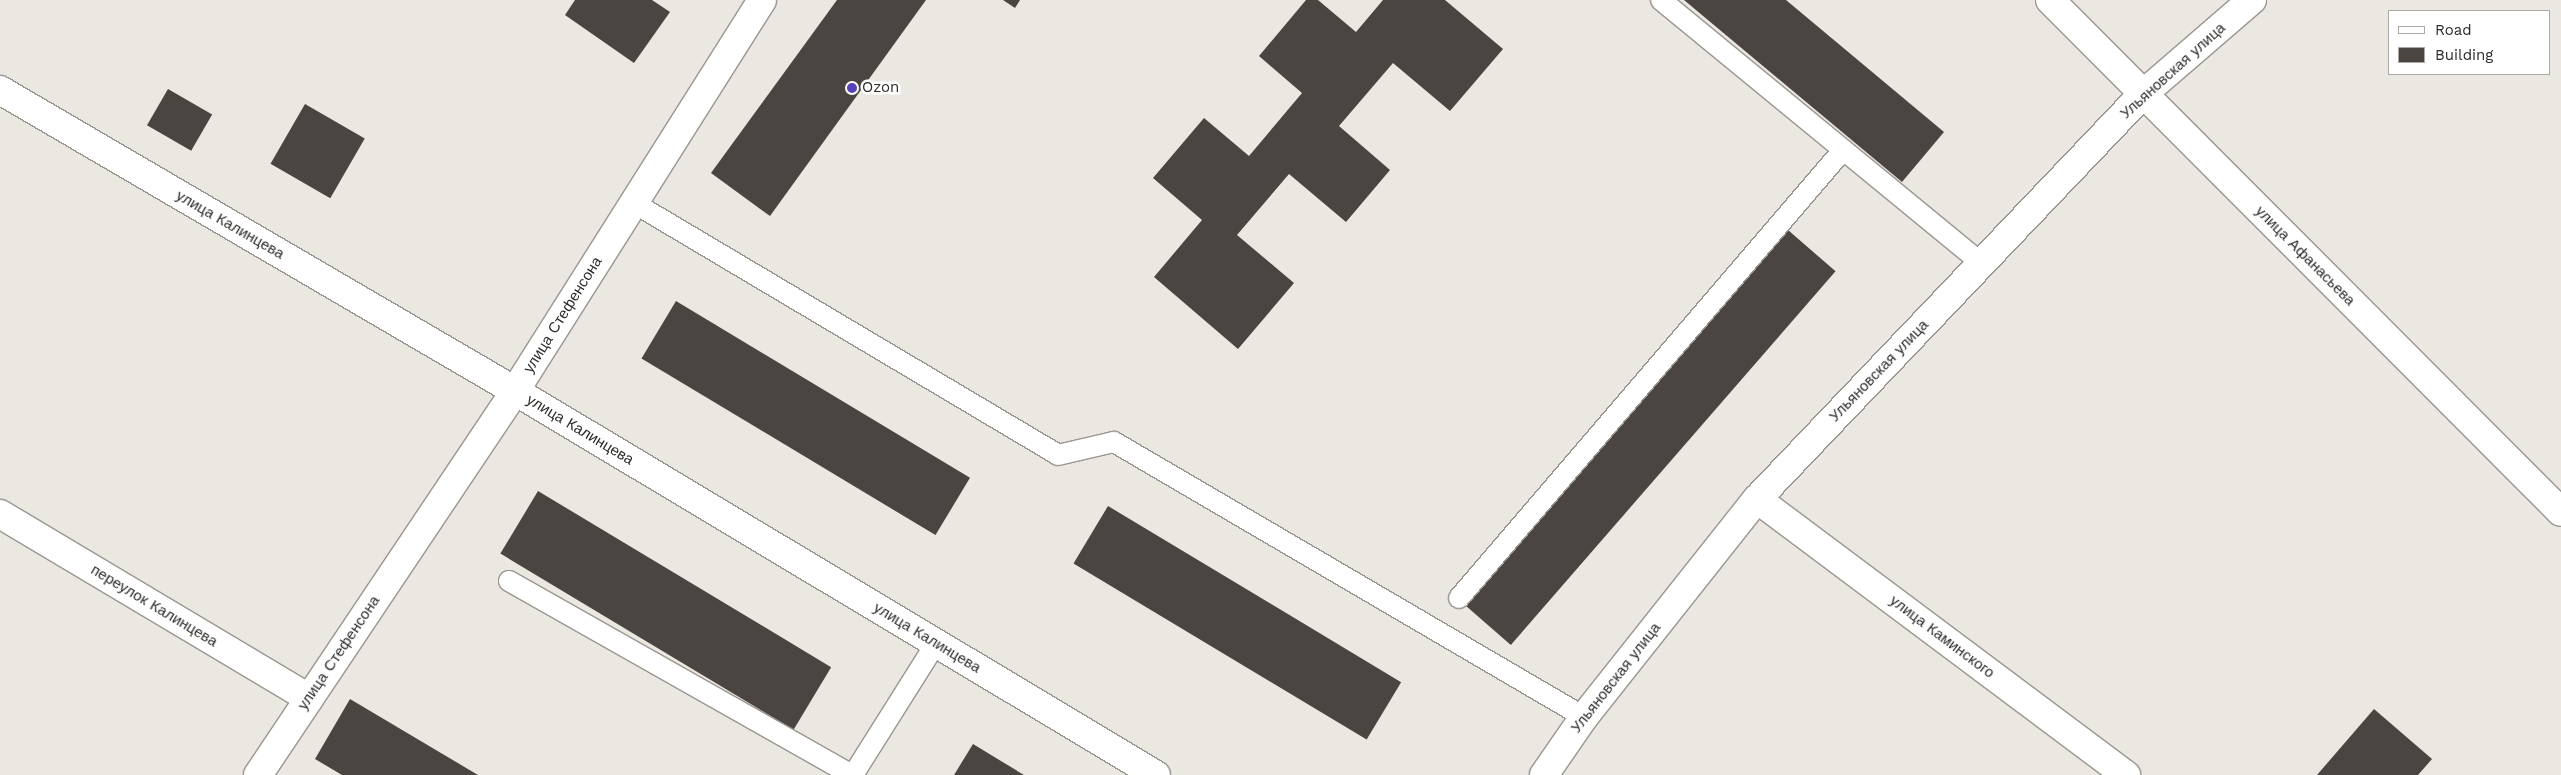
<!DOCTYPE html>
<html>
<head>
<meta charset="utf-8">
<style>
  body { margin:0 }
  #map { position:relative; width:2561px; height:775px; overflow:hidden; background:#ebe7e1; font-family:"Work Sans",sans-serif }
  div>[style] { position:absolute }
  .building>* { inset:0; background:#4a4541; transform-origin:0 0 }
  .roads { filter:drop-shadow(1px 0 #9a9690) drop-shadow(-1px 0 #9a9690) drop-shadow(0 1px #9a9690) drop-shadow(0 -1px #9a9690) }
  .service>* { height:20px; margin:-10px; padding:0 10px; transform-origin:10px; border-radius:10px; background:#fff }
  .minor>* { height:28px; margin:-14px; padding:0 14px; transform-origin:14px; border-radius:14px; background:#fff }
  .tertiary>* { height:28px; margin:-14px; padding:0 14px; transform-origin:14px; border-radius:14px; background:#fff }
  .dots>* { width:14px; height:14px; translate:-50% -50%; box-sizing:border-box; border:2px solid #fff; border-radius:50% }
  span { translate:-50% -50%; white-space:nowrap; text-align:center; line-height:1.15; -webkit-text-stroke:5px #fff; paint-order:stroke }
  .street-label { font-size:15px; color:#2c2b28 }
  .poi-label { font-size:15px; color:#2c2b28 }
  .left { translate:0 -50%; text-align:left }
  .legend { position:absolute; left:2388px; top:10px; width:162px; height:65px; box-sizing:border-box; background:#fff; border:1px solid #abaaa9; margin:0; padding:6px 9px; list-style:none; font-size:15px; color:#2c2b28 }
  .legend li { display:flex; align-items:center; gap:10px; height:25px }
  .legend b { width:25px; border:1px solid #abaaa9 }
</style>
</head>
<body>
<div id="map">
  <div class="building">
    <i style="clip-path:polygon(575px 0,652px 0,670px 12px,634px 63px,565px 15px)"></i>
    <i style="clip-path:polygon(837px 0,926px 0,770px 216px,711px 173px)"></i>
    <i style="clip-path:polygon(1003px 0,1020px 0,1015px 8px)"></i>
    <i style="clip-path:polygon(1306px 0,1318px 0,1356px 32px,1383px 0,1445px 0,1503px 49px,1450px 111px,1393px 63px,1339px 126px,1390px 170px,1346px 222px,1289px 174px,1237px 235px,1294px 283px,1238px 349px,1154px 277px,1202px 220px,1153px 178px,1204px 118px,1249px 156px,1302px 93px,1259px 56px)"></i>
    <i style="clip-path:polygon(1684px 0,1786px 0,1944px 132px,1902px 182px)"></i>
    <i style="left:168px;top:89px;width:51px;height:42px;rotate:30deg"></i>
    <i style="left:305px;top:104px;width:69px;height:69px;rotate:30deg"></i>
    <i style="left:1788px;top:230px;width:63px;height:495px;rotate:41deg"></i>
    <i style="left:676px;top:301px;width:343px;height:67px;rotate:31deg"></i>
    <i style="left:538px;top:491px;width:342px;height:73px;rotate:31deg"></i>
    <i style="left:1108px;top:506px;width:342px;height:67px;rotate:31deg"></i>
    <i style="clip-path:polygon(350px 699px,478px 775px,342px 775px,315px 759px)"></i>
    <i style="clip-path:polygon(2374px 709px,2432px 759px,2418px 775px,2317px 775px)"></i>
    <i style="clip-path:polygon(973px 744px,1024px 775px,954px 775px)"></i>
  </div>
  <div class="roads">
    <div class="service">
      <i style="left:1661px;top:0;width:416px;rotate:39.4deg"></i>
      <i style="left:634px;top:203px;width:493px;rotate:30.7deg"></i>
      <i style="left:1058px;top:455px;width:57px;rotate:-13.1deg"></i>
      <i style="left:1114px;top:442px;width:545px;rotate:30.33deg"></i>
      <i style="left:509px;top:581px;width:394px;rotate:29.5deg"></i>
      <i style="left:1459px;top:598px;width:590px;rotate:-49.4deg"></i>
      <i style="left:853px;top:775px;width:156px;rotate:-57.8deg"></i>
    </div>
    <div class="minor">
      <i style="left:0;top:90px;width:597px;rotate:30.3deg"></i>
      <i style="left:515px;top:391px;width:747px;rotate:30.92deg"></i>
      <i style="left:1757px;top:499px;width:461px;rotate:36.8deg"></i>
      <i style="left:0;top:514px;width:360px;rotate:30.8deg"></i>
      <i style="left:258px;top:775px;width:462px;rotate:-56.2deg"></i>
      <i style="left:515px;top:391px;width:462px;rotate:-57.7deg"></i>
      <i style="left:1544px;top:775px;width:70px;rotate:-55.4deg"></i>
      <i style="left:1584px;top:717px;width:278px;rotate:-51.6deg"></i>
      <i style="left:1757px;top:499px;width:559px;rotate:-46.38deg"></i>
      <i style="left:2143px;top:94px;width:144px;rotate:-40.8deg"></i>
    </div>
    <div class="tertiary">
      <i style="left:2050px;top:0;width:723px;rotate:45.06deg"></i>
    </div>
  </div>
  <div class="dots">
    <i style="left:852px;top:88px;background:#5642ba"></i>
  </div>
  <div class="street-label">
    <span style="left:2173px;top:71px;rotate:-42deg">Ульяновская улица</span>
    <span style="left:230px;top:225px;rotate:30deg">улица Калинцева</span>
    <span style="left:2305px;top:256px;rotate:45deg">улица Афанасьева</span>
    <span style="left:563px;top:315px;rotate:-58deg">улица Стефенсона</span>
    <span style="left:1879px;top:371px;rotate:-46deg">Ульяновская улица</span>
    <span style="left:580px;top:430px;rotate:31deg">улица Калинцева</span>
    <span style="left:154px;top:606px;rotate:31deg">переулок Калинцева</span>
    <span style="left:1942px;top:637px;rotate:37deg">улица Каминского</span>
    <span style="left:927px;top:638px;rotate:31deg">улица Калинцева</span>
    <span style="left:339px;top:653px;rotate:-56deg">улица Стефенсона</span>
    <span style="left:1616px;top:678px;rotate:-52deg">Ульяновская улица</span>
  </div>
  <div class="poi-label">
    <span class="left" style="left:862px;top:88px">Ozon</span>
  </div>
  <ul class="legend">
  <li><b style="height:6px;background:#fff"></b>Road</li>
  <li><b style="height:14px;background:#4a4541"></b>Building</li>
  </ul>
</div>
</body>
</html>
